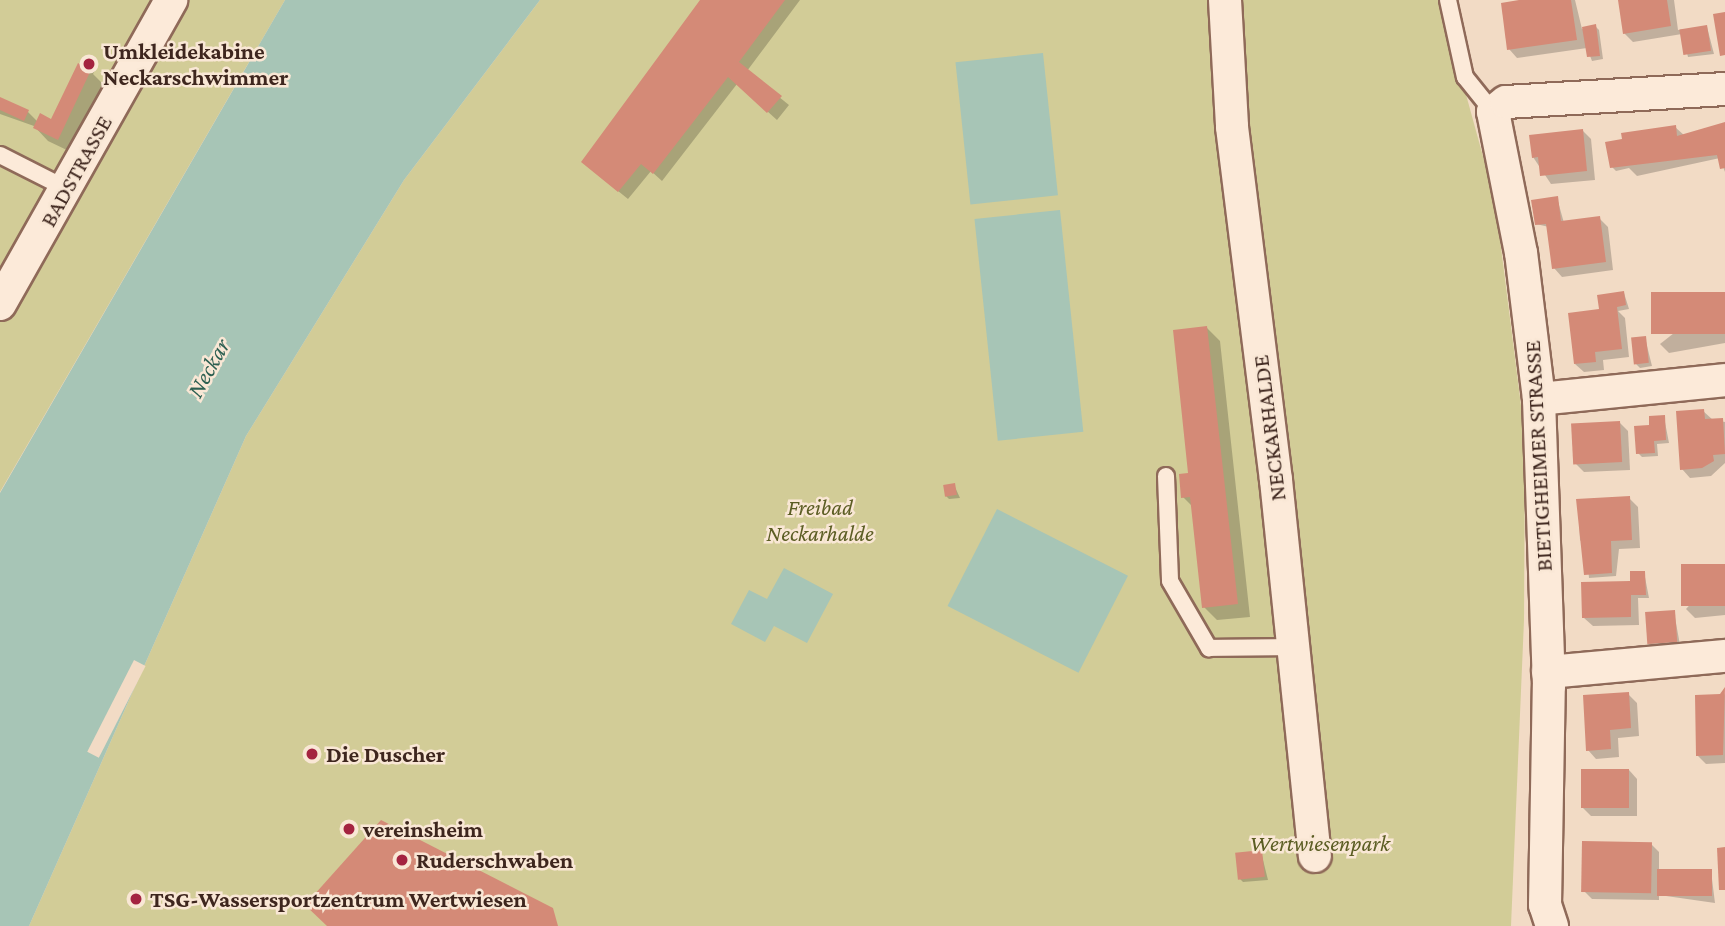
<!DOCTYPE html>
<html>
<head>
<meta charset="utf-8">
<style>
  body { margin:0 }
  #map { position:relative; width:1725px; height:926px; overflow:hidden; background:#f2dbc5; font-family:"Crimson Pro",serif }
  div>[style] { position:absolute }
  .green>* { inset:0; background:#d2cc97 }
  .water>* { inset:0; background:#a7c5b6; transform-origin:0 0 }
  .pier>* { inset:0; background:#f2dbc5; transform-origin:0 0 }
  .shadow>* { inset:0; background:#0003 }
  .building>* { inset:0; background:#d48a77; transform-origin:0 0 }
  .roads { filter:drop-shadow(2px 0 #8f6a59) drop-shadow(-2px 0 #8f6a59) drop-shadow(0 2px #8f6a59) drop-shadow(0 -2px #8f6a59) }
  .lane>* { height:16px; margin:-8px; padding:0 8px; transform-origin:8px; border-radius:8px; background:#fcead9 }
  .street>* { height:32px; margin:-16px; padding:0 16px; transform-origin:16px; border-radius:16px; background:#fcead9 }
  .dots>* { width:19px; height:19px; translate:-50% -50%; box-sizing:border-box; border:4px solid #f9e7d5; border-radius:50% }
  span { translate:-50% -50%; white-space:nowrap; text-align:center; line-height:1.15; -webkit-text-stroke:5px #f9e7d5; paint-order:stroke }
  .poi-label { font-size:23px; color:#3e261e; font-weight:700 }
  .left { translate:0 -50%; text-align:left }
  .street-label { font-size:23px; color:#3e261e }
  .park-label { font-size:23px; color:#5b5d23; font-style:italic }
  .water-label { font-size:24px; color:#2c5f51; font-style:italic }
</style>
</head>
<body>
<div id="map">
  <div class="green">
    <i style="clip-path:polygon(0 0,285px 0,0 492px)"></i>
    <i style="clip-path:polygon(540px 0,1440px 0,1495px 200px,1525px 437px,1524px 620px,1511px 926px,29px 926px,246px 436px,404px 180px)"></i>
  </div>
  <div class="water">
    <i style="clip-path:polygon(285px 0,540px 0,404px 180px,246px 436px,29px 926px,0 926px,0 493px)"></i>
    <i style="left:1043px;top:53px;width:143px;height:88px;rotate:84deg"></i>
    <i style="left:1060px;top:210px;width:223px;height:86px;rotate:84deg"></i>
    <i style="left:997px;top:509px;width:147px;height:109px;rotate:27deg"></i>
    <i style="clip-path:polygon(784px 568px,833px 594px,807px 643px,774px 626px,765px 642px,731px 624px,749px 590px,767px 599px)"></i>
  </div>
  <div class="pier">
    <i style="left:134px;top:660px;width:13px;height:103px;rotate:27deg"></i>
  </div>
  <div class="shadow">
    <i style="clip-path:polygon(703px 0,800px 0,747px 71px,789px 105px,777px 120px,737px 84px,662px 181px,651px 171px,628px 199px,592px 170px)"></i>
    <i style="clip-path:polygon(1531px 0,1575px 0,1582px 29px,1595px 26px,1599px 30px,1603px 59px,1592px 61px,1587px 48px,1517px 58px,1509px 49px)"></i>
    <i style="clip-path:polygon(1619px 0,1674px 0,1678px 30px,1707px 27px,1714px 54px,1688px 57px,1682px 34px,1633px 42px,1624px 33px)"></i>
    <i style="clip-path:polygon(93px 63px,97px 67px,93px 74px,103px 84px,71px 152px,48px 141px,34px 126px,0 114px,0 99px,28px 112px,38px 122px,52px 121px)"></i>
    <i style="clip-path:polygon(1725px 124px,1725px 172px,1720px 158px,1637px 176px,1629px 168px,1616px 171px,1612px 167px,1675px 127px,1685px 136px)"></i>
    <i style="clip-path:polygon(1582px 130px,1591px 139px,1595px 180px,1551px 184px,1533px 157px)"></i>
    <i style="clip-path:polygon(1557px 198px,1564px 223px,1599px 218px,1608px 227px,1613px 270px,1562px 277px,1554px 268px,1549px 227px,1536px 224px)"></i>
    <i style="clip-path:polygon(1624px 293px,1629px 309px,1618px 311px,1625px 318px,1629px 357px,1603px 360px,1604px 370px,1584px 372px,1575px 364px,1601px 311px)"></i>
    <i style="clip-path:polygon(1725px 293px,1725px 343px,1669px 353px,1660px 344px)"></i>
    <i style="clip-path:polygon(1207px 328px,1220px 341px,1250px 617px,1217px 620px,1204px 607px,1193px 507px,1183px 497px,1190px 475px)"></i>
    <i style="clip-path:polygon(1645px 338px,1652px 366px,1640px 368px,1636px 364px)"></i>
    <i style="clip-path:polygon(1703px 411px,1713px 420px,1725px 422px,1725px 463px,1711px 476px,1690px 478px,1682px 469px)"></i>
    <i style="clip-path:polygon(1664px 417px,1669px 443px,1657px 444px,1658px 456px,1642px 457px,1638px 453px,1651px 426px)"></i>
    <i style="clip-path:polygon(1620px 423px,1628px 431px,1630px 470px,1584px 472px,1575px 463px)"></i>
    <i style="clip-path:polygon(954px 485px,960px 498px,949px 499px,945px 495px)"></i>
    <i style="clip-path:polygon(1629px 498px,1638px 507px,1640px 548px,1619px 549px,1616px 576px,1589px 578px,1586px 546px,1580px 540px,1578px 500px)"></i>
    <i style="clip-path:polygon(1725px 566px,1725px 615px,1695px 618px,1686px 609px)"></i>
    <i style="clip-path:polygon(1644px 572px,1649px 598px,1638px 598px,1639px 625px,1593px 626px,1584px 618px)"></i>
    <i style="clip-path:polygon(1674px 612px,1680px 645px,1653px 647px,1649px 643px)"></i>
    <i style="clip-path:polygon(1725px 693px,1725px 763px,1706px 764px,1697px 755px)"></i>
    <i style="clip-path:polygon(1628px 694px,1637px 703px,1639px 736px,1618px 738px,1619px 757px,1596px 759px,1588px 750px)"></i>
    <i style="clip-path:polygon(1629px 770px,1637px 779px,1637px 816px,1591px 816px,1582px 807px)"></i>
    <i style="clip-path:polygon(1651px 844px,1659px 852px,1659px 871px,1711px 871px,1715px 903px,1659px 895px,1659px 900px,1592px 899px,1584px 891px)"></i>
    <i style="clip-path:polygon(1261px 852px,1268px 880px,1243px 882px,1239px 878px)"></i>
  </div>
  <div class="building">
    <i style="clip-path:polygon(700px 0,785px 0,739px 62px,782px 96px,767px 113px,728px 77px,653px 174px,641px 164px,618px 192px,581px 162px)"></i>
    <i style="clip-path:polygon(1519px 0,1571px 0,1577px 40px,1507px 50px,1501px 3px)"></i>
    <i style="clip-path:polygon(1618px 0,1667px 0,1671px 26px,1623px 34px)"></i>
    <i style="clip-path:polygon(1725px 12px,1725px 55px,1720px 56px,1713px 14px)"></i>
    <i style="clip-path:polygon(1596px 24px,1600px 56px,1587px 57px,1582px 27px)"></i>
    <i style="left:1707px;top:25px;width:26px;height:28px;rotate:81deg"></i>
    <i style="clip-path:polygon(88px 59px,94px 62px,91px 70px,58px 140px,33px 128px,40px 113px,51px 119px,78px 63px,85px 67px)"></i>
    <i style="clip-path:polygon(0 97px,29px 110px,24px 121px,0 110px)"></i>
    <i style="clip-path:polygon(1725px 122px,1725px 168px,1720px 169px,1717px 155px,1610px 168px,1605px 142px,1622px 139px,1621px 133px,1676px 125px,1677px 136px)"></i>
    <i style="clip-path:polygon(1583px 129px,1587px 171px,1540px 176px,1538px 157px,1532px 158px,1529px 135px)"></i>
    <i style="clip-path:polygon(1558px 196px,1561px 221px,1600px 216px,1606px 262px,1552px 269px,1546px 224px,1535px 225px,1531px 200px)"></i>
    <i style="clip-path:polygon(1624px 291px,1626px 305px,1617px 307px,1622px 349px,1595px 352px,1596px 362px,1574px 364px,1568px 313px,1599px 309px,1597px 295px)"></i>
    <i style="left:1725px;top:292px;width:42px;height:74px;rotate:90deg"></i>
    <i style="clip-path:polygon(1207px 326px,1238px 604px,1202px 608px,1190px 497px,1181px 498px,1179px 474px,1188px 473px,1173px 330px)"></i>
    <i style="left:1646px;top:336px;width:27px;height:15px;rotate:84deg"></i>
    <i style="clip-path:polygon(1704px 409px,1705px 419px,1723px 418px,1725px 454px,1713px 455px,1714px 461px,1702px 468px,1680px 470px,1676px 411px)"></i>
    <i style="clip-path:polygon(1665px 415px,1666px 440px,1654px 441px,1655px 453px,1636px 454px,1634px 426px,1649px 425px,1649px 416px)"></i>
    <i style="left:1620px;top:421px;width:41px;height:49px;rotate:87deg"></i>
    <i style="left:955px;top:483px;width:12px;height:12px;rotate:81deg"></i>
    <i style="clip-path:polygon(1630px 496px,1632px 540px,1611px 541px,1612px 573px,1584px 575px,1576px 499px)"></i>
    <i style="left:1725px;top:564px;width:42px;height:44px;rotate:90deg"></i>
    <i style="clip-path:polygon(1630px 571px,1645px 571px,1646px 595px,1631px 595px,1631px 617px,1582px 618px,1581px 582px,1630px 581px)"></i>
    <i style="left:1675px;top:610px;width:32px;height:30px;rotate:86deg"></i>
    <i style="clip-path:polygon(1725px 687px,1723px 755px,1696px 756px,1695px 695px,1720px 694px)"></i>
    <i style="clip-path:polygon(1629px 692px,1631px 728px,1610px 730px,1611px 749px,1586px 751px,1583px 695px)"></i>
    <i style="left:1581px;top:769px;width:48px;height:39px"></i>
    <i style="clip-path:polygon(381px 820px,553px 908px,558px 926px,327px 926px,305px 905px)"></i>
    <i style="left:1582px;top:841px;width:70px;height:51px;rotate:1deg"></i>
    <i style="clip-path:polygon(1725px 847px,1725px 890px,1719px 890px,1717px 848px)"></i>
    <i style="left:1262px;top:850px;width:27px;height:27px;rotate:84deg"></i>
    <i style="left:1657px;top:869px;width:55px;height:27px"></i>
  </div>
  <div class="roads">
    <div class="lane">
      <i style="left:1448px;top:0;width:79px;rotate:77.6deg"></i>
      <i style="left:1465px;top:77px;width:45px;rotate:51.3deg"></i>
      <i style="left:0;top:155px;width:75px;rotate:26.9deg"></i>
      <i style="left:1166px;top:476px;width:105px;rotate:87.8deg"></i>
      <i style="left:1170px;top:581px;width:78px;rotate:59.8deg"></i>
      <i style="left:1209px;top:648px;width:81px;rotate:-0.7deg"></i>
    </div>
    <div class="street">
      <i style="left:1225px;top:0;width:127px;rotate:86.8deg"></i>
      <i style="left:1232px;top:127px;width:356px;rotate:82.9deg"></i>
      <i style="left:1276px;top:480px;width:378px;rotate:84.1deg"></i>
      <i style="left:0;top:304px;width:349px;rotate:-60.6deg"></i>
      <i style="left:1539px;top:399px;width:187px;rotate:-5.8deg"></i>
      <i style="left:1548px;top:672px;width:178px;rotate:-5.2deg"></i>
      <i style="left:1552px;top:926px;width:22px;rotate:-108deg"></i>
      <i style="left:1545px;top:905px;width:219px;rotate:-89deg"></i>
      <i style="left:1549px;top:686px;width:287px;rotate:-92deg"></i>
      <i style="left:1539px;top:399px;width:147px;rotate:-97deg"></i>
      <i style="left:1521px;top:253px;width:144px;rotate:-101.2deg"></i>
      <i style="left:1493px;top:112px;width:16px;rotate:-38deg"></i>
      <i style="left:1506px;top:102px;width:219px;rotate:-3.4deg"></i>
    </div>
  </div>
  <div class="dots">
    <i style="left:89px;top:64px;background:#a42340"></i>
    <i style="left:312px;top:754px;background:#a42340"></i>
    <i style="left:349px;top:829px;background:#a42340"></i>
    <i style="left:402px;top:860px;background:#a42340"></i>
    <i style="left:136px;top:899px;background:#a42340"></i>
  </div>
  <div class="poi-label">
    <span class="left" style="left:103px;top:64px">Umkleidekabine<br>Neckarschwimmer</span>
    <span class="left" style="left:326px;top:754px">Die Duscher</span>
    <span class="left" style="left:363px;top:829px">vereinsheim</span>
    <span class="left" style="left:416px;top:860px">Ruderschwaben</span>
    <span class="left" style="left:150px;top:899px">TSG-Wassersportzentrum Wertwiesen</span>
  </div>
  <div class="street-label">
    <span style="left:76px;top:171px;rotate:-61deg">BADSTRASSE</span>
    <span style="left:1269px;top:428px;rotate:-97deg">NECKARHALDE</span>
    <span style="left:1538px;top:456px;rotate:-93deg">BIETIGHEIMER STRASSE</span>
  </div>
  <div class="park-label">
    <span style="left:820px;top:520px">Freibad<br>Neckarhalde</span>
    <span style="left:1320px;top:843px">Wertwiesenpark</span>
  </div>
  <div class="water-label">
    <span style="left:208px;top:368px;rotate:-61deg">Neckar</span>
  </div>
</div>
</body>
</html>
